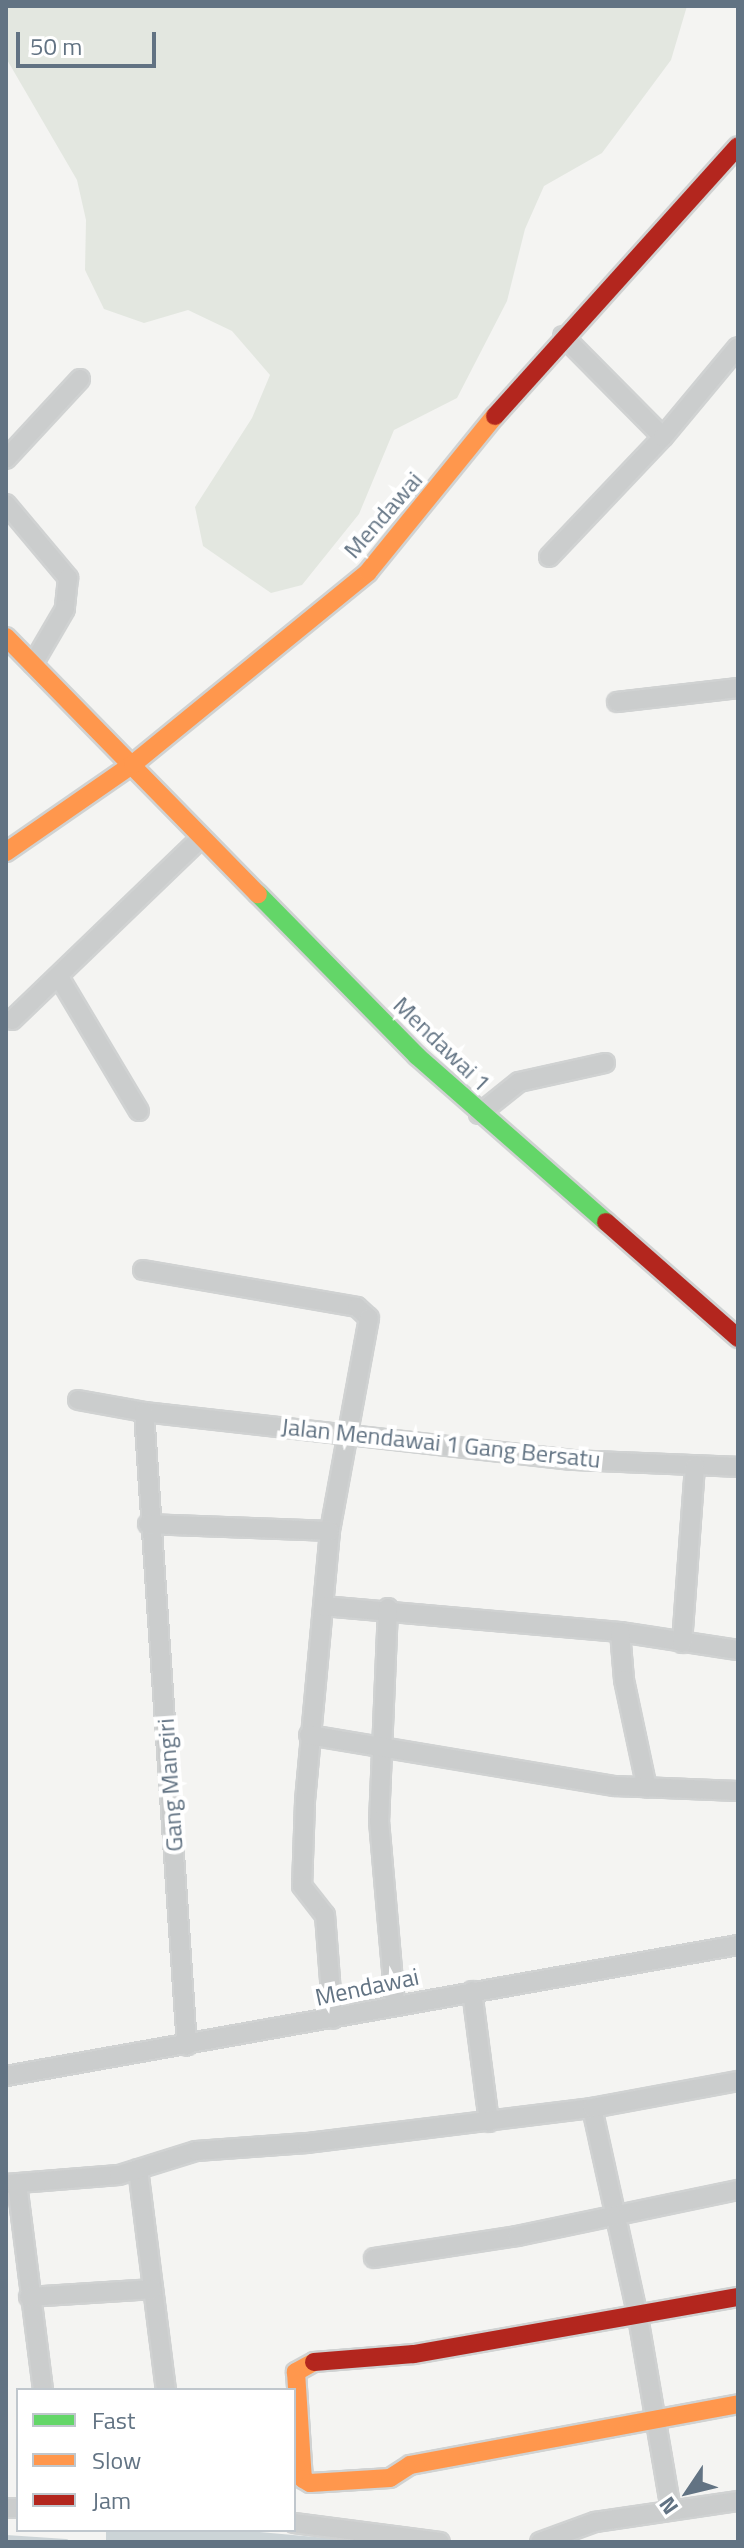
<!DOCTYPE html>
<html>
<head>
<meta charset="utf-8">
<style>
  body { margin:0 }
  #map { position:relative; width:744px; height:2548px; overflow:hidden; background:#f4f4f2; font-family:"Titillium Web",sans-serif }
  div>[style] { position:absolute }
  .green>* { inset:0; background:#e3e7e0 }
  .water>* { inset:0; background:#ccd4d7 }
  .stream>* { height:6px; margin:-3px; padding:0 3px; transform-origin:3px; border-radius:3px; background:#ccd4d7 }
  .roads { filter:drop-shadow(2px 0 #d0d2d2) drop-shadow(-2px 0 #d0d2d2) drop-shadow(0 2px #d0d2d2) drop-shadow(0 -2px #d0d2d2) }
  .street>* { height:18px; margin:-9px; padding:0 9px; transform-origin:9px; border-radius:9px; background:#cbcdcd }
  .fast>* { height:18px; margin:-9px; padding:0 9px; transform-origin:9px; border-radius:9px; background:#63d668 }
  .slow>* { height:18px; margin:-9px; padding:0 9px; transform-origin:9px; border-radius:9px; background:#ff974d }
  .jam>* { height:18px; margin:-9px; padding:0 9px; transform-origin:9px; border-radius:9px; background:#b3261e }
  span { translate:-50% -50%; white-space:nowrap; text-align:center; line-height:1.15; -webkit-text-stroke:8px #fff; paint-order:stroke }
  .street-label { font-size:24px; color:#627383 }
  .frame { position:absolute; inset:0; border:8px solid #627383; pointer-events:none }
  .legend { position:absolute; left:16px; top:2388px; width:280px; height:144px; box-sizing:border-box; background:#fff; border:2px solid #c0c7cd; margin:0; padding:10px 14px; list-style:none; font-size:24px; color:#627383 }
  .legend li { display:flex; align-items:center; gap:16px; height:40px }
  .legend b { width:40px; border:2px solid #c0c7cd }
  .north { position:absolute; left:648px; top:2452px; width:80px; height:80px; -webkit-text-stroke:6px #fff; paint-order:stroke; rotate:235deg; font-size:22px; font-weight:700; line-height:32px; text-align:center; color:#627383 }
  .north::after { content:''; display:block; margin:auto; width:28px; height:36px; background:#627383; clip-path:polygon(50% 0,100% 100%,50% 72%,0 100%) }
  .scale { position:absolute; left:16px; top:32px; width:140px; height:36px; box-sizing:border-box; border:4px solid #627383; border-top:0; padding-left:10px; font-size:24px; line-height:28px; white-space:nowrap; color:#627383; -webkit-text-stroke:6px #fff; paint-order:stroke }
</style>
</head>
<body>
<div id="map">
  <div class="green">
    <i style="clip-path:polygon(6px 6px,687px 6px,671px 60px,602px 153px,544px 186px,525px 229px,507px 301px,457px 398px,394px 430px,359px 514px,302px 585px,271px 593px,203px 546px,195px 507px,252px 418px,270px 375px,232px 331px,188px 310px,144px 323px,104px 309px,85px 270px,86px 220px,77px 180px,6px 58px)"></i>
  </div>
  <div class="water">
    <i style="clip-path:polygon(106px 2530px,236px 2530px,371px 2542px,106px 2542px)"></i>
  </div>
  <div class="stream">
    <i style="left:6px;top:2538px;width:60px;rotate:3.8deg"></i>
  </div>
  <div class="roads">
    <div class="street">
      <i style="left:563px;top:336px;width:142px;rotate:45.3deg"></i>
      <i style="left:6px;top:459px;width:109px;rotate:-47.2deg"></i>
      <i style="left:6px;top:504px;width:97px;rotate:50deg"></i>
      <i style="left:68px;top:578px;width:31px;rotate:96deg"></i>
      <i style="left:65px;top:609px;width:64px;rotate:120.2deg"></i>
      <i style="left:549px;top:557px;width:166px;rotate:-46.5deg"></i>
      <i style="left:663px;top:437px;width:117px;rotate:-50.2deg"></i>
      <i style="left:617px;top:702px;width:122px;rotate:-6.6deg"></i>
      <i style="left:59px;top:977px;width:156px;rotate:59.2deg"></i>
      <i style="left:12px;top:1020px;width:262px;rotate:-43.9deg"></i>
      <i style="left:479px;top:1114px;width:51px;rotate:-38.7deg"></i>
      <i style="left:519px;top:1082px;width:88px;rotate:-12.5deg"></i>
      <i style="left:143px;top:1270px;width:217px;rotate:9.8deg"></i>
      <i style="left:357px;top:1307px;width:16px;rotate:43deg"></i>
      <i style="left:369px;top:1318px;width:217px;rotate:100.4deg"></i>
      <i style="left:330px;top:1531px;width:272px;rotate:95.3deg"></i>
      <i style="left:305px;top:1802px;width:84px;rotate:92deg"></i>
      <i style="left:302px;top:1886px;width:37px;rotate:52deg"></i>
      <i style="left:325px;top:1915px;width:104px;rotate:85.6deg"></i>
      <i style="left:78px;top:1400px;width:67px;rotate:10.3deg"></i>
      <i style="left:144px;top:1412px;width:431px;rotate:6.4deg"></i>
      <i style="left:572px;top:1460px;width:166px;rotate:2.4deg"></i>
      <i style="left:144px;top:1412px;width:635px;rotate:86.12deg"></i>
      <i style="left:148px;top:1524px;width:182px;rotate:2.2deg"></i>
      <i style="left:323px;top:1606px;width:298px;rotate:5deg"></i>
      <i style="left:620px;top:1632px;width:119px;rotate:8.7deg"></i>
      <i style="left:388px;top:1608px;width:213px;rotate:92.4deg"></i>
      <i style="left:379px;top:1821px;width:185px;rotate:85deg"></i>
      <i style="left:620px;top:1632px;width:48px;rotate:85.2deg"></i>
      <i style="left:624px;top:1680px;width:110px;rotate:78deg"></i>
      <i style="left:682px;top:1643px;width:177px;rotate:-85.8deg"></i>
      <i style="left:309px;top:1735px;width:310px;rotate:9.5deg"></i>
      <i style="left:615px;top:1786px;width:123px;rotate:2.3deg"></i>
      <i style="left:472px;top:1991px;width:132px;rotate:82.6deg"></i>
      <i style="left:6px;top:2076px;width:744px;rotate:-10.15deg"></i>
      <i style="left:592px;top:2108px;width:214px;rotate:77.6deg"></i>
      <i style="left:638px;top:2317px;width:196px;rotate:80.3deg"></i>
      <i style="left:138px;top:2169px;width:223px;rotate:82.8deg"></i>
      <i style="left:6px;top:2184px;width:113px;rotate:-4.6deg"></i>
      <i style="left:119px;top:2175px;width:81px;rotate:-17.3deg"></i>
      <i style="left:196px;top:2151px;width:111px;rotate:-4.1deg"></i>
      <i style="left:307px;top:2143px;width:287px;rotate:-7deg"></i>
      <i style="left:592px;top:2108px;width:148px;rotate:-10.5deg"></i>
      <i style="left:17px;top:2184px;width:208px;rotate:82.8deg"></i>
      <i style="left:374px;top:2258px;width:145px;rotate:-8.7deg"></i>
      <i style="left:517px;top:2236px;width:226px;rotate:-11.8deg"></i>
      <i style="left:29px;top:2297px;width:124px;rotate:-3.7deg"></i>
      <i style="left:6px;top:2508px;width:12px"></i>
      <i style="left:294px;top:2523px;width:147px;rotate:7.4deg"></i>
      <i style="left:540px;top:2542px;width:59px;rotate:-20deg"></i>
      <i style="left:595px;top:2522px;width:145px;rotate:-8.4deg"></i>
    </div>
    <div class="fast">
      <i style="left:258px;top:894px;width:227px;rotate:45.5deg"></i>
      <i style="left:417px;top:1056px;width:252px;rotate:41.3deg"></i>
    </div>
    <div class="slow">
      <i style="left:6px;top:637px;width:360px;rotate:45.6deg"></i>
      <i style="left:6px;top:852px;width:155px;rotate:-34.7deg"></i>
      <i style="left:133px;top:764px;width:303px;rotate:-39.2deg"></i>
      <i style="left:368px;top:572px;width:201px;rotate:-50.9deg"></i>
      <i style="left:314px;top:2362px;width:21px;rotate:151deg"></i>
      <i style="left:296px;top:2372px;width:107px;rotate:86.3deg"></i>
      <i style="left:303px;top:2479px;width:8px;rotate:30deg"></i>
      <i style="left:310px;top:2483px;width:80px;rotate:-3.6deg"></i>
      <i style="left:390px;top:2478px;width:24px;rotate:-33deg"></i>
      <i style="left:410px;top:2465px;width:334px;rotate:-10.5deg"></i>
    </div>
    <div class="jam">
      <i style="left:495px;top:416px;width:363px;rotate:-48deg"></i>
      <i style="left:606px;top:1222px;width:176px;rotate:41.3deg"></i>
      <i style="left:314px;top:2362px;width:100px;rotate:-4.6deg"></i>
      <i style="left:414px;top:2354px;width:329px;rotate:-10deg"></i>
    </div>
  </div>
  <div class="street-label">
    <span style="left:383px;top:515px;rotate:-49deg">Mendawai</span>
    <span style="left:442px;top:1044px;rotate:44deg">Mendawai 1</span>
    <span style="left:441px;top:1443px;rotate:6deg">Jalan Mendawai 1 Gang Bersatu</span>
    <span style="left:170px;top:1785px;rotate:-94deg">Gang Mangiri</span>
    <span style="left:367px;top:1987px;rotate:-12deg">Mendawai</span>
  </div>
  <div class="frame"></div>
  <ul class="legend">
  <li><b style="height:10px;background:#63d668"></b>Fast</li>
  <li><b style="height:10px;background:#ff974d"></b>Slow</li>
  <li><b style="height:10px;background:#b3261e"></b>Jam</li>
  </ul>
  <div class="north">N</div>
  <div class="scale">50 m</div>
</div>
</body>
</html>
